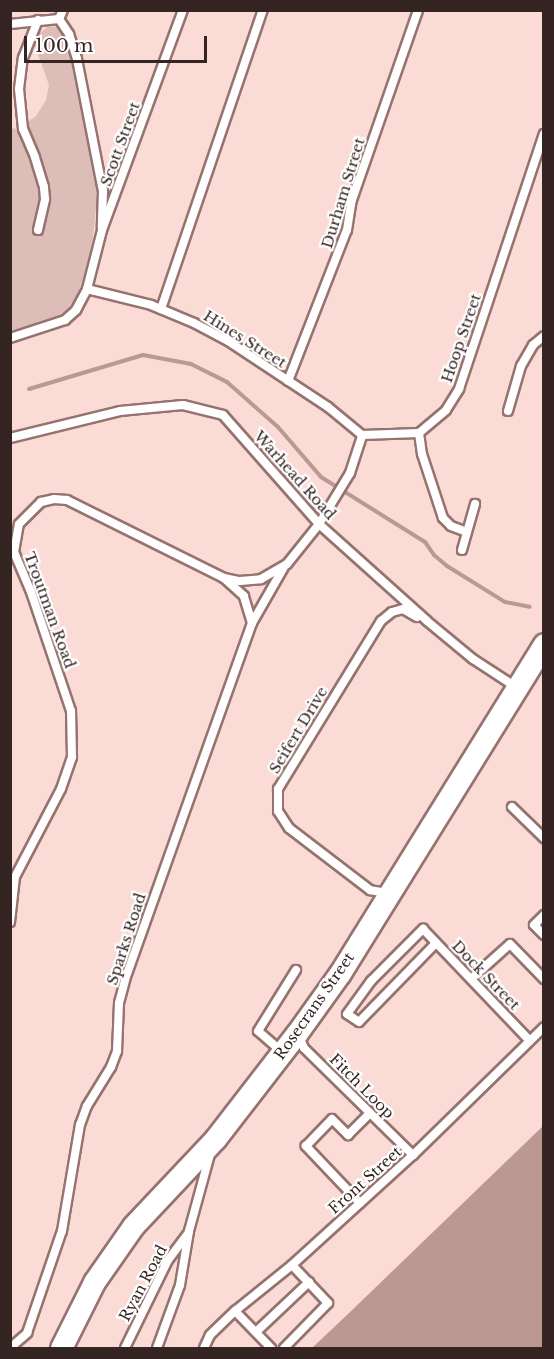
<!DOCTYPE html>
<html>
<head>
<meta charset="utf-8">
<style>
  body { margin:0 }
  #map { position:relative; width:554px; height:1359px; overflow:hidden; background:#fbdbd6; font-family:"Libre Baskerville",serif }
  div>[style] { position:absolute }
  .green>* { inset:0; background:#dcbdb8 }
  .water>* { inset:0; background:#bb9892 }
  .stream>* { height:4px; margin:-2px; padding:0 2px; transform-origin:2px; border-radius:2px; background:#bb9892 }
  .roads { filter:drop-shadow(2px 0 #96736e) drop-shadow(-2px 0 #96736e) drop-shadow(0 2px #96736e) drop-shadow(0 -2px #96736e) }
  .lane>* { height:8px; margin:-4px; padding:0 4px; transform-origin:4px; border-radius:4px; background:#fff }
  .secondary>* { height:21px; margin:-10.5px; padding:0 10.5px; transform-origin:10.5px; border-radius:10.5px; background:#fff }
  span { translate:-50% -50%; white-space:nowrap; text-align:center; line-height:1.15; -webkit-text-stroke:4.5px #fff; paint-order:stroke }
  .street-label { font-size:15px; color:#342523 }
  .frame { position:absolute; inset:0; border:12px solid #342523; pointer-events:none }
  .scale { position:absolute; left:24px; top:36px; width:183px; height:27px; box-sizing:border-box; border:3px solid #342523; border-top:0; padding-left:8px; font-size:18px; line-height:21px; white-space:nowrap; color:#342523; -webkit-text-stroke:4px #fff; paint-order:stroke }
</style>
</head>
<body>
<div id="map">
  <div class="green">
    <i style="clip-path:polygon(49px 26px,61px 28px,65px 35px,77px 71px,95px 166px,97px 199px,93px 237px,85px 273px,77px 296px,68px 308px,57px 317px,11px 331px,11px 128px,18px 129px,36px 116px,46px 100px,49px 85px,35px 46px,37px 35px)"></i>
  </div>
  <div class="water">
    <i style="clip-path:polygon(543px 1126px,543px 1348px,312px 1348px,348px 1314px)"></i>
  </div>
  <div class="stream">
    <i style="left:29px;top:389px;width:119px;rotate:-16.6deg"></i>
    <i style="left:143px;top:355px;width:49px;rotate:10.6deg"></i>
    <i style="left:191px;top:364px;width:40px;rotate:26.6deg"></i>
    <i style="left:227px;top:382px;width:68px;rotate:41.4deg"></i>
    <i style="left:278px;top:427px;width:66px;rotate:49.3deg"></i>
    <i style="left:321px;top:477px;width:123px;rotate:32deg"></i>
    <i style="left:425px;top:542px;width:16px;rotate:55deg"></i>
    <i style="left:434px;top:555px;width:17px;rotate:40deg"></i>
    <i style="left:447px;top:566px;width:68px;rotate:31.8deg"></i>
    <i style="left:505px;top:602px;width:25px;rotate:11deg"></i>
  </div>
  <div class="roads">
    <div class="lane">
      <i style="left:59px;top:19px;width:18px;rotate:56deg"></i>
      <i style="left:69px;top:34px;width:26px;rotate:72deg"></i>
      <i style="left:77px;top:59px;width:135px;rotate:78.9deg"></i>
      <i style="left:103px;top:191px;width:36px;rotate:92deg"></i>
      <i style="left:59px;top:19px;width:10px;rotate:-66deg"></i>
      <i style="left:10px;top:24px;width:49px;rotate:-5.8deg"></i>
      <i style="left:38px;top:230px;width:32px;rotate:-77deg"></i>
      <i style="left:45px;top:199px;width:12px;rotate:-95deg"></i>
      <i style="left:44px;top:187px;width:31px;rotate:-107deg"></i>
      <i style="left:35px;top:157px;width:30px;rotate:-113deg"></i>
      <i style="left:23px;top:129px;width:40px;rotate:-95.7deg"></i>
      <i style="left:19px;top:89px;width:31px;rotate:-83deg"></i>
      <i style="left:23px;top:58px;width:41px;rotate:-68.5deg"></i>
      <i style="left:87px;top:289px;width:66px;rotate:14deg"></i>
      <i style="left:151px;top:305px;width:47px;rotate:22.7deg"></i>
      <i style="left:194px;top:323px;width:38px;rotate:28deg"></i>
      <i style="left:228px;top:341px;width:120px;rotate:33.4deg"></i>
      <i style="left:328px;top:407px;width:44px;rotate:39.5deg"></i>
      <i style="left:362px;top:435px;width:57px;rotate:-2deg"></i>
      <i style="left:419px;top:433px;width:35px;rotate:-40deg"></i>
      <i style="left:446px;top:410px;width:25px;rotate:-58deg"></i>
      <i style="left:459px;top:389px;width:269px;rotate:-71.6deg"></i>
      <i style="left:161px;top:309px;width:316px;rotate:-71.2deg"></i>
      <i style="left:10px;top:338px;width:58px;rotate:-18.1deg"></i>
      <i style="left:65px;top:320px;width:15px;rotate:-42deg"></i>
      <i style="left:76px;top:310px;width:24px;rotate:-62deg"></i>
      <i style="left:87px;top:289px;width:61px;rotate:-75.7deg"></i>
      <i style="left:102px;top:230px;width:234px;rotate:-69.8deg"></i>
      <i style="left:288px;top:381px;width:162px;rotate:-68.7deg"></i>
      <i style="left:347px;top:230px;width:30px;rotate:-81deg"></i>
      <i style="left:352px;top:200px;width:201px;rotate:-70.8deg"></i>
      <i style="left:508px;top:411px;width:47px;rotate:-73.9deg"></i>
      <i style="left:521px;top:366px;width:24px;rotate:-60deg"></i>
      <i style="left:533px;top:345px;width:14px;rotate:-39deg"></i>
      <i style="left:419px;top:433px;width:21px;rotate:82deg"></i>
      <i style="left:422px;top:454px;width:67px;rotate:71.8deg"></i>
      <i style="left:443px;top:518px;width:11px;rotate:45deg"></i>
      <i style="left:451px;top:526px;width:17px;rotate:21deg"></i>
      <i style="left:10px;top:438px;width:113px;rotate:-13.8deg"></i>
      <i style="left:120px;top:411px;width:63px;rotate:-5.4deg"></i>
      <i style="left:183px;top:405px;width:41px;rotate:14deg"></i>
      <i style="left:223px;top:415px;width:145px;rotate:48.6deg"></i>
      <i style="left:319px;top:524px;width:145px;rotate:41.9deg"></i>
      <i style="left:427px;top:621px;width:60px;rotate:39.6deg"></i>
      <i style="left:473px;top:659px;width:51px;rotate:33.1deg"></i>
      <i style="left:462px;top:550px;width:48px;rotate:-74.2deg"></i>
      <i style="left:252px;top:623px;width:64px;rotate:-60.3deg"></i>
      <i style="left:512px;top:807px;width:45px;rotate:44.1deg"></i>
      <i style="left:388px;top:893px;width:18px;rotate:-171deg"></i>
      <i style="left:370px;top:890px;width:102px;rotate:-142.6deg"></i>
      <i style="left:289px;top:828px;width:20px;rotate:-123deg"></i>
      <i style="left:278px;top:811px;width:22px;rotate:-90deg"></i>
      <i style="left:278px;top:789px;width:197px;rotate:-58.5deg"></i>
      <i style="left:381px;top:621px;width:14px;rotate:-39deg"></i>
      <i style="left:392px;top:612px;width:11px;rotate:-15deg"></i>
      <i style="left:403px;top:609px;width:16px;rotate:30deg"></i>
      <i style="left:544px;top:915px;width:14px;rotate:135deg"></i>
      <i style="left:534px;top:925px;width:14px;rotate:45deg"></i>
      <i style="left:10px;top:922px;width:45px;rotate:-83.7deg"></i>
      <i style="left:15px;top:877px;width:99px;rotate:-62.4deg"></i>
      <i style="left:61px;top:789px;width:34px;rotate:-71deg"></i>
      <i style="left:72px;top:757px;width:46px;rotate:-91.2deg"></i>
      <i style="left:71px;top:711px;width:126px;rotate:-108.6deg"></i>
      <i style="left:31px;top:592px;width:43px;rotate:-113deg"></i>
      <i style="left:14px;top:552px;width:28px;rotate:-80deg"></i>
      <i style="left:19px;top:524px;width:31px;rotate:-45deg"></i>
      <i style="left:41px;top:502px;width:13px;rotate:-13deg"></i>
      <i style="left:54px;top:499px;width:13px;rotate:4deg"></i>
      <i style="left:67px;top:500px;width:175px;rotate:26.4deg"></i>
      <i style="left:224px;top:578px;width:16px;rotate:11deg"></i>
      <i style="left:240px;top:581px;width:21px;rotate:-5deg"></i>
      <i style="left:261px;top:579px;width:30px;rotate:-30deg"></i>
      <i style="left:287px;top:564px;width:51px;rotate:-51.3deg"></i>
      <i style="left:319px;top:524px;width:60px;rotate:-58.7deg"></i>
      <i style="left:350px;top:473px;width:40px;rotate:-72deg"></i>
      <i style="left:436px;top:943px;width:110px;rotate:134.3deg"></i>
      <i style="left:359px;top:1022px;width:14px;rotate:-146deg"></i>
      <i style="left:347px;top:1014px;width:41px;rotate:-54deg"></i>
      <i style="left:371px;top:981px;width:74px;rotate:-45deg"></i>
      <i style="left:423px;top:929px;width:153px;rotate:46.3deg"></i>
      <i style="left:471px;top:979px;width:52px;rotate:-41.9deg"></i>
      <i style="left:510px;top:944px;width:49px;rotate:45.8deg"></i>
      <i style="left:298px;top:1034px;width:15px;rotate:67deg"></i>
      <i style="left:304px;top:1048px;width:153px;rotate:44.5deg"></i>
      <i style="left:281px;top:1051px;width:30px;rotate:-139deg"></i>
      <i style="left:258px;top:1031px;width:72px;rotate:-58.1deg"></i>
      <i style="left:360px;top:1203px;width:79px;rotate:-133.5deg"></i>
      <i style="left:306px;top:1146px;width:37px;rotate:-46deg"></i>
      <i style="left:332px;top:1119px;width:23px;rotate:45deg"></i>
      <i style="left:348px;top:1135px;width:31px;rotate:-45deg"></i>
      <i style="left:235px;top:1311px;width:52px;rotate:45.8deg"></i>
      <i style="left:256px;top:1332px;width:73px;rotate:-43.3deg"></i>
      <i style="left:10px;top:1348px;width:23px;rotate:-41deg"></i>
      <i style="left:27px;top:1333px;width:108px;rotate:-71.1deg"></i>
      <i style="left:62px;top:1231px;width:108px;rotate:-80.4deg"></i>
      <i style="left:80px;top:1125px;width:20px;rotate:-70deg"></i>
      <i style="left:87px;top:1106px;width:46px;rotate:-58.4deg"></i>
      <i style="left:111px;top:1067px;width:17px;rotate:-69deg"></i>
      <i style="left:117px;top:1051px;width:48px;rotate:-87.6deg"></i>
      <i style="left:119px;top:1003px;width:30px;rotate:-75deg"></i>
      <i style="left:127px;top:974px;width:373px;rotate:-70.4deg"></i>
      <i style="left:252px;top:623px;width:28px;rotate:-107deg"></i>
      <i style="left:244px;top:596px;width:27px;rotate:-138deg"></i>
      <i style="left:125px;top:1348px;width:98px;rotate:-64deg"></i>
      <i style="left:168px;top:1260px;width:34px;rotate:-53deg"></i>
      <i style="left:157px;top:1348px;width:67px;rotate:-69.9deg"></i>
      <i style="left:180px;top:1285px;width:55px;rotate:-80.5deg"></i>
      <i style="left:189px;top:1231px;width:80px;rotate:-74.7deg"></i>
      <i style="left:204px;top:1348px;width:14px;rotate:-65deg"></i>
      <i style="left:210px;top:1335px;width:35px;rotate:-44deg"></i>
      <i style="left:235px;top:1311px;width:73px;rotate:-38.9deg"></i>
      <i style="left:292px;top:1265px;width:164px;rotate:-42.3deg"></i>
      <i style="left:413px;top:1155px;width:183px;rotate:-44.3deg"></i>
      <i style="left:284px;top:1348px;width:63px;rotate:-45.6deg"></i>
      <i style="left:328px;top:1303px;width:52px;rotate:-133.5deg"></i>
    </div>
    <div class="secondary">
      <i style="left:61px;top:1348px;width:74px;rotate:-63.4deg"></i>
      <i style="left:94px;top:1282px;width:68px;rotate:-55.1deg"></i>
      <i style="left:133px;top:1226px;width:120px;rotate:-46.7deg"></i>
      <i style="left:215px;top:1139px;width:134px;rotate:-52.3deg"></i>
      <i style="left:297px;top:1033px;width:74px;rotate:-54.4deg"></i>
      <i style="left:340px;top:973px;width:387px;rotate:-58.2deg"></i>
    </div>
  </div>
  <div class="street-label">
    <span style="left:120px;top:144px;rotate:-70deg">Scott Street</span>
    <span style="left:343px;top:193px;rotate:-73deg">Durham Street</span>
    <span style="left:461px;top:338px;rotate:-71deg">Hoop Street</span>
    <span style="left:245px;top:339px;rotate:32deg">Hines Street</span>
    <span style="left:295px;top:475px;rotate:48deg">Warhead Road</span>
    <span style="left:50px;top:610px;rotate:70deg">Troutman Road</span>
    <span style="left:298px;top:730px;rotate:-59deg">Seifert Drive</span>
    <span style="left:126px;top:939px;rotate:-72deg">Sparks Road</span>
    <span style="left:486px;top:975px;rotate:46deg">Dock Street</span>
    <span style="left:314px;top:1006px;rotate:-55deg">Rosecrans Street</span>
    <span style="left:362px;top:1086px;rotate:45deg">Fitch Loop</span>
    <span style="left:365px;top:1180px;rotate:-42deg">Front Street</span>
    <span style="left:143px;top:1283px;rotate:-62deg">Ryan Road</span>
  </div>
  <div class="frame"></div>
  <div class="scale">100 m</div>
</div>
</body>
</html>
